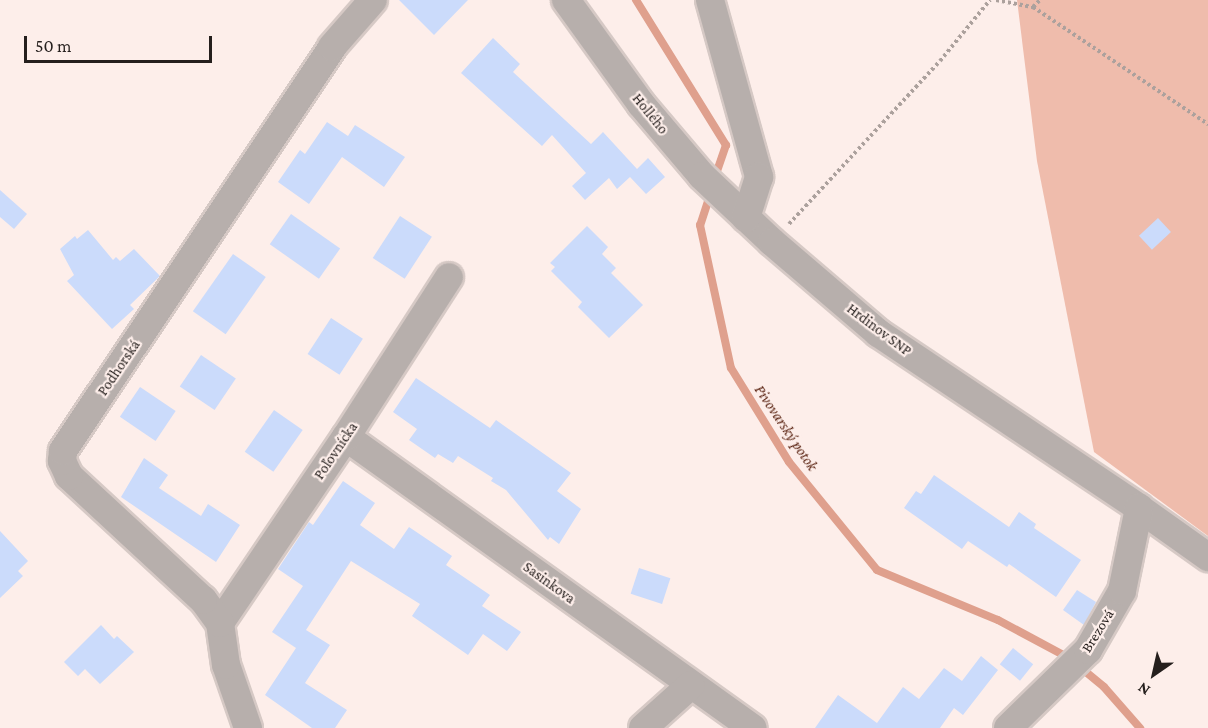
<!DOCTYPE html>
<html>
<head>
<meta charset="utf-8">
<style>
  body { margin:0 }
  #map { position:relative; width:1208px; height:728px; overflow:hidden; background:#fdeeea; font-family:"Crimson Pro",serif }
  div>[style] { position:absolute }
  .green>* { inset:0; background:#efbcac }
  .stream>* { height:8px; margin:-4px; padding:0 4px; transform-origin:4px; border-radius:4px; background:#dfa08d }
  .building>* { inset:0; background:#cbdbfb; transform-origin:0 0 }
  .path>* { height:4px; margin-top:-2px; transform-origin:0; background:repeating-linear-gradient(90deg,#aca19d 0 3px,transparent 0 6px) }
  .roads { filter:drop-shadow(2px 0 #d6c9c5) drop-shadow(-2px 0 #d6c9c5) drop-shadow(0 2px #d6c9c5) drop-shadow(0 -2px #d6c9c5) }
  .minor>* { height:28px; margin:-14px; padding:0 14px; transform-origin:14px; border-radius:14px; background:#b7afac }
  span { translate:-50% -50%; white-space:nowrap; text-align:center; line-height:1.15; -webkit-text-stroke:4.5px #fdeeea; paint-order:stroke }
  .street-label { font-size:15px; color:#251f1d }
  .water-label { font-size:16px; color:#561e0c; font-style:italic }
  .north { position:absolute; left:1124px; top:644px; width:60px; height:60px; -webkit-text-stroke:4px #fdeeea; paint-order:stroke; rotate:214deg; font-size:16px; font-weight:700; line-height:24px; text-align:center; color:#251f1d }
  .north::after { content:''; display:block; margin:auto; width:21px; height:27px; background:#251f1d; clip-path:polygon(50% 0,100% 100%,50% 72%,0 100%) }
  .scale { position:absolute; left:24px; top:36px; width:188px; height:27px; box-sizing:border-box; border:3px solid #251f1d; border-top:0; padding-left:8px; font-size:18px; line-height:21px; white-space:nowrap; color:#251f1d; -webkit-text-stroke:4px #fdeeea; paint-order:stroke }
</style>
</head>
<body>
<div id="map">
  <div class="green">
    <i style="clip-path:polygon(1017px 0,1208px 0,1208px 536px,1094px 452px,1037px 161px)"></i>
  </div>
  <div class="stream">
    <i style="left:636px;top:0;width:171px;rotate:58.2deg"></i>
    <i style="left:726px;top:145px;width:37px;rotate:109deg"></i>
    <i style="left:711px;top:192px;width:35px;rotate:108deg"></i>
    <i style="left:700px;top:225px;width:146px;rotate:77.8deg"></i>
    <i style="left:731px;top:368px;width:110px;rotate:58.3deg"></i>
    <i style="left:789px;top:462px;width:139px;rotate:50.8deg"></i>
    <i style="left:877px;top:570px;width:131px;rotate:22.5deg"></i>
    <i style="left:998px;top:620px;width:81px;rotate:28.2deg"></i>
    <i style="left:1069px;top:658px;width:45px;rotate:39.6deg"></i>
    <i style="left:1104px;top:687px;width:55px;rotate:48.7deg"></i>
  </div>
  <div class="building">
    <i style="clip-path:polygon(399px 0,468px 0,434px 35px)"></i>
    <i style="clip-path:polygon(493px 38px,520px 64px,513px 72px,591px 144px,603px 132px,637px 169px,648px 158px,665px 177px,646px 194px,630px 177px,617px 189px,609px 178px,585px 200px,572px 186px,586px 173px,552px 135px,542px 146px,461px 73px)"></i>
    <i style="clip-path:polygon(327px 122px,348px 136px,355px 125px,405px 157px,384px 187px,342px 157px,309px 204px,278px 182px,300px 150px,305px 154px)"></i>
    <i style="clip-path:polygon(0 190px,27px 214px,14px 229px,0 217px)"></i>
    <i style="left:291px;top:214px;width:60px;height:37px;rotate:35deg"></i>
    <i style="left:400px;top:216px;width:38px;height:50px;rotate:33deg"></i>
    <i style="left:1158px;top:218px;width:19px;height:26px;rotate:47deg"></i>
    <i style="clip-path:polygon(587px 226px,608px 247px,602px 254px,616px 268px,611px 273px,643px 305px,609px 338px,578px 307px,582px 302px,551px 271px,555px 267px,550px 263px)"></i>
    <i style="clip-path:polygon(88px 230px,113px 260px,116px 257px,120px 261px,134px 249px,160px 276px,130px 305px,134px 309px,112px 329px,67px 281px,74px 275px,60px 249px,75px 236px,77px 239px)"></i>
    <i style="left:233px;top:254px;width:40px;height:70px;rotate:35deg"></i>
    <i style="left:331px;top:318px;width:38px;height:43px;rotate:33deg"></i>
    <i style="left:201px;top:355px;width:42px;height:38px;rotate:34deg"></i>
    <i style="clip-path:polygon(416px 378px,490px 428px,496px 420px,571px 473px,557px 491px,581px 509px,559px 544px,550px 537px,548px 540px,506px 490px,491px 481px,493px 478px,458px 456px,453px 463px,438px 454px,435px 458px,409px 440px,417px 429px,393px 412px)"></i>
    <i style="left:140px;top:387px;width:43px;height:36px;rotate:34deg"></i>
    <i style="left:274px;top:410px;width:35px;height:51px;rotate:35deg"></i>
    <i style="clip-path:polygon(144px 458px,168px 475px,159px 488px,201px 516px,208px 504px,240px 525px,216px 562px,121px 497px)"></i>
    <i style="clip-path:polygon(934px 475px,1009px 527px,1019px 512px,1036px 524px,1034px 528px,1081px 560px,1056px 597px,1009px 564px,1007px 567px,968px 541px,962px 549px,904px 508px,916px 491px,921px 494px)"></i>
    <i style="clip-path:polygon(343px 481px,375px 503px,360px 525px,394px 549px,409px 527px,452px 556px,446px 565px,490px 595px,482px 606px,521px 632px,507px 651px,483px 634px,468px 655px,412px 616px,420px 604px,351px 561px,306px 630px,330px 645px,305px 683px,347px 710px,335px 728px,312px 728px,265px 695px,296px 648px,272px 632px,303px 586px,278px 569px,309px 522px,313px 525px)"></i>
    <i style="clip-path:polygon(0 531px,28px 561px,18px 571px,23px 576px,0 598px)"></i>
    <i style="left:639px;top:568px;width:33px;height:27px;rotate:18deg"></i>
    <i style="clip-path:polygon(1077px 590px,1096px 602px,1084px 625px,1063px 610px)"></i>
    <i style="clip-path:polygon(101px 625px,114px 639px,117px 636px,134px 652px,100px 684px,85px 669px,78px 676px,64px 662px)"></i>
    <i style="left:1013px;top:648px;width:26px;height:21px;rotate:39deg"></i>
    <i style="clip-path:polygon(981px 656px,998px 670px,963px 715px,954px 708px,940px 728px,815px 728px,838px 695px,877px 723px,903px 687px,919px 699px,944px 668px,962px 681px)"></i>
  </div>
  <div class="path">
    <i style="left:996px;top:0;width:38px;rotate:11deg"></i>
    <i style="left:1033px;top:7px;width:10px;rotate:-45deg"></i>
    <i style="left:1033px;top:7px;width:211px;rotate:33.8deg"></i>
    <i style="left:789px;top:224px;width:222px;rotate:-47.2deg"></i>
    <i style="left:940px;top:61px;width:79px;rotate:-50.7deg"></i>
  </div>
  <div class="roads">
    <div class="minor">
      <i style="left:566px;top:0;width:128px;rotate:54.2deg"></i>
      <i style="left:641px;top:104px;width:94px;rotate:49.7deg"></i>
      <i style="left:702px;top:176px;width:96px;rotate:43.3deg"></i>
      <i style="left:772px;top:242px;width:140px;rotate:40.6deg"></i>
      <i style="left:878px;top:333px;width:314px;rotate:33.8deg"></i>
      <i style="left:1139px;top:508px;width:85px;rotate:35.4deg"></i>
      <i style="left:710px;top:0;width:184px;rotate:74.5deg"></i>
      <i style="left:759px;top:177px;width:43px;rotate:107.6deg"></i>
      <i style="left:346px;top:437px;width:500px;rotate:35.6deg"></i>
      <i style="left:220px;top:623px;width:225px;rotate:-55.9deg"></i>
      <i style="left:346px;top:437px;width:190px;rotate:-57.2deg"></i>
      <i style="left:248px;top:728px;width:67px;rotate:-109.2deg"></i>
      <i style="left:226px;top:665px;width:42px;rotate:-98.1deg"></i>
      <i style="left:220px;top:623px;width:29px;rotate:-126deg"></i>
      <i style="left:203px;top:600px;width:183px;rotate:-137.2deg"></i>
      <i style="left:69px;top:476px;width:17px;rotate:-115deg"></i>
      <i style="left:62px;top:461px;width:10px;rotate:-84deg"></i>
      <i style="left:63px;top:451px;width:485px;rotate:-56.3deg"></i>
      <i style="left:332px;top:47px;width:62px;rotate:-48.9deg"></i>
      <i style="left:643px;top:728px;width:64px;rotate:-41.9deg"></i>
      <i style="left:1008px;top:728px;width:112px;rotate:-44.3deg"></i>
      <i style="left:1088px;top:650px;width:68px;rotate:-60deg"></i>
      <i style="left:1122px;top:591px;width:85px;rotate:-78.4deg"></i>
    </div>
  </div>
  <div class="street-label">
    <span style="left:650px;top:114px;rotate:51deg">Hollého</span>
    <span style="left:879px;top:330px;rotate:37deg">Hrdinov SNP</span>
    <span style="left:119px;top:368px;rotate:-56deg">Podhorská</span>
    <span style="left:336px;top:451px;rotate:-56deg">Poľovnícka</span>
    <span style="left:549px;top:583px;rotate:36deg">Sasinkova</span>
    <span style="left:1098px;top:631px;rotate:-58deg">Brezová</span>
  </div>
  <div class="water-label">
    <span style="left:786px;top:428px;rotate:56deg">Pivovarský potok</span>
  </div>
  <div class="north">N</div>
  <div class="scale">50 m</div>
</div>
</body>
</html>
